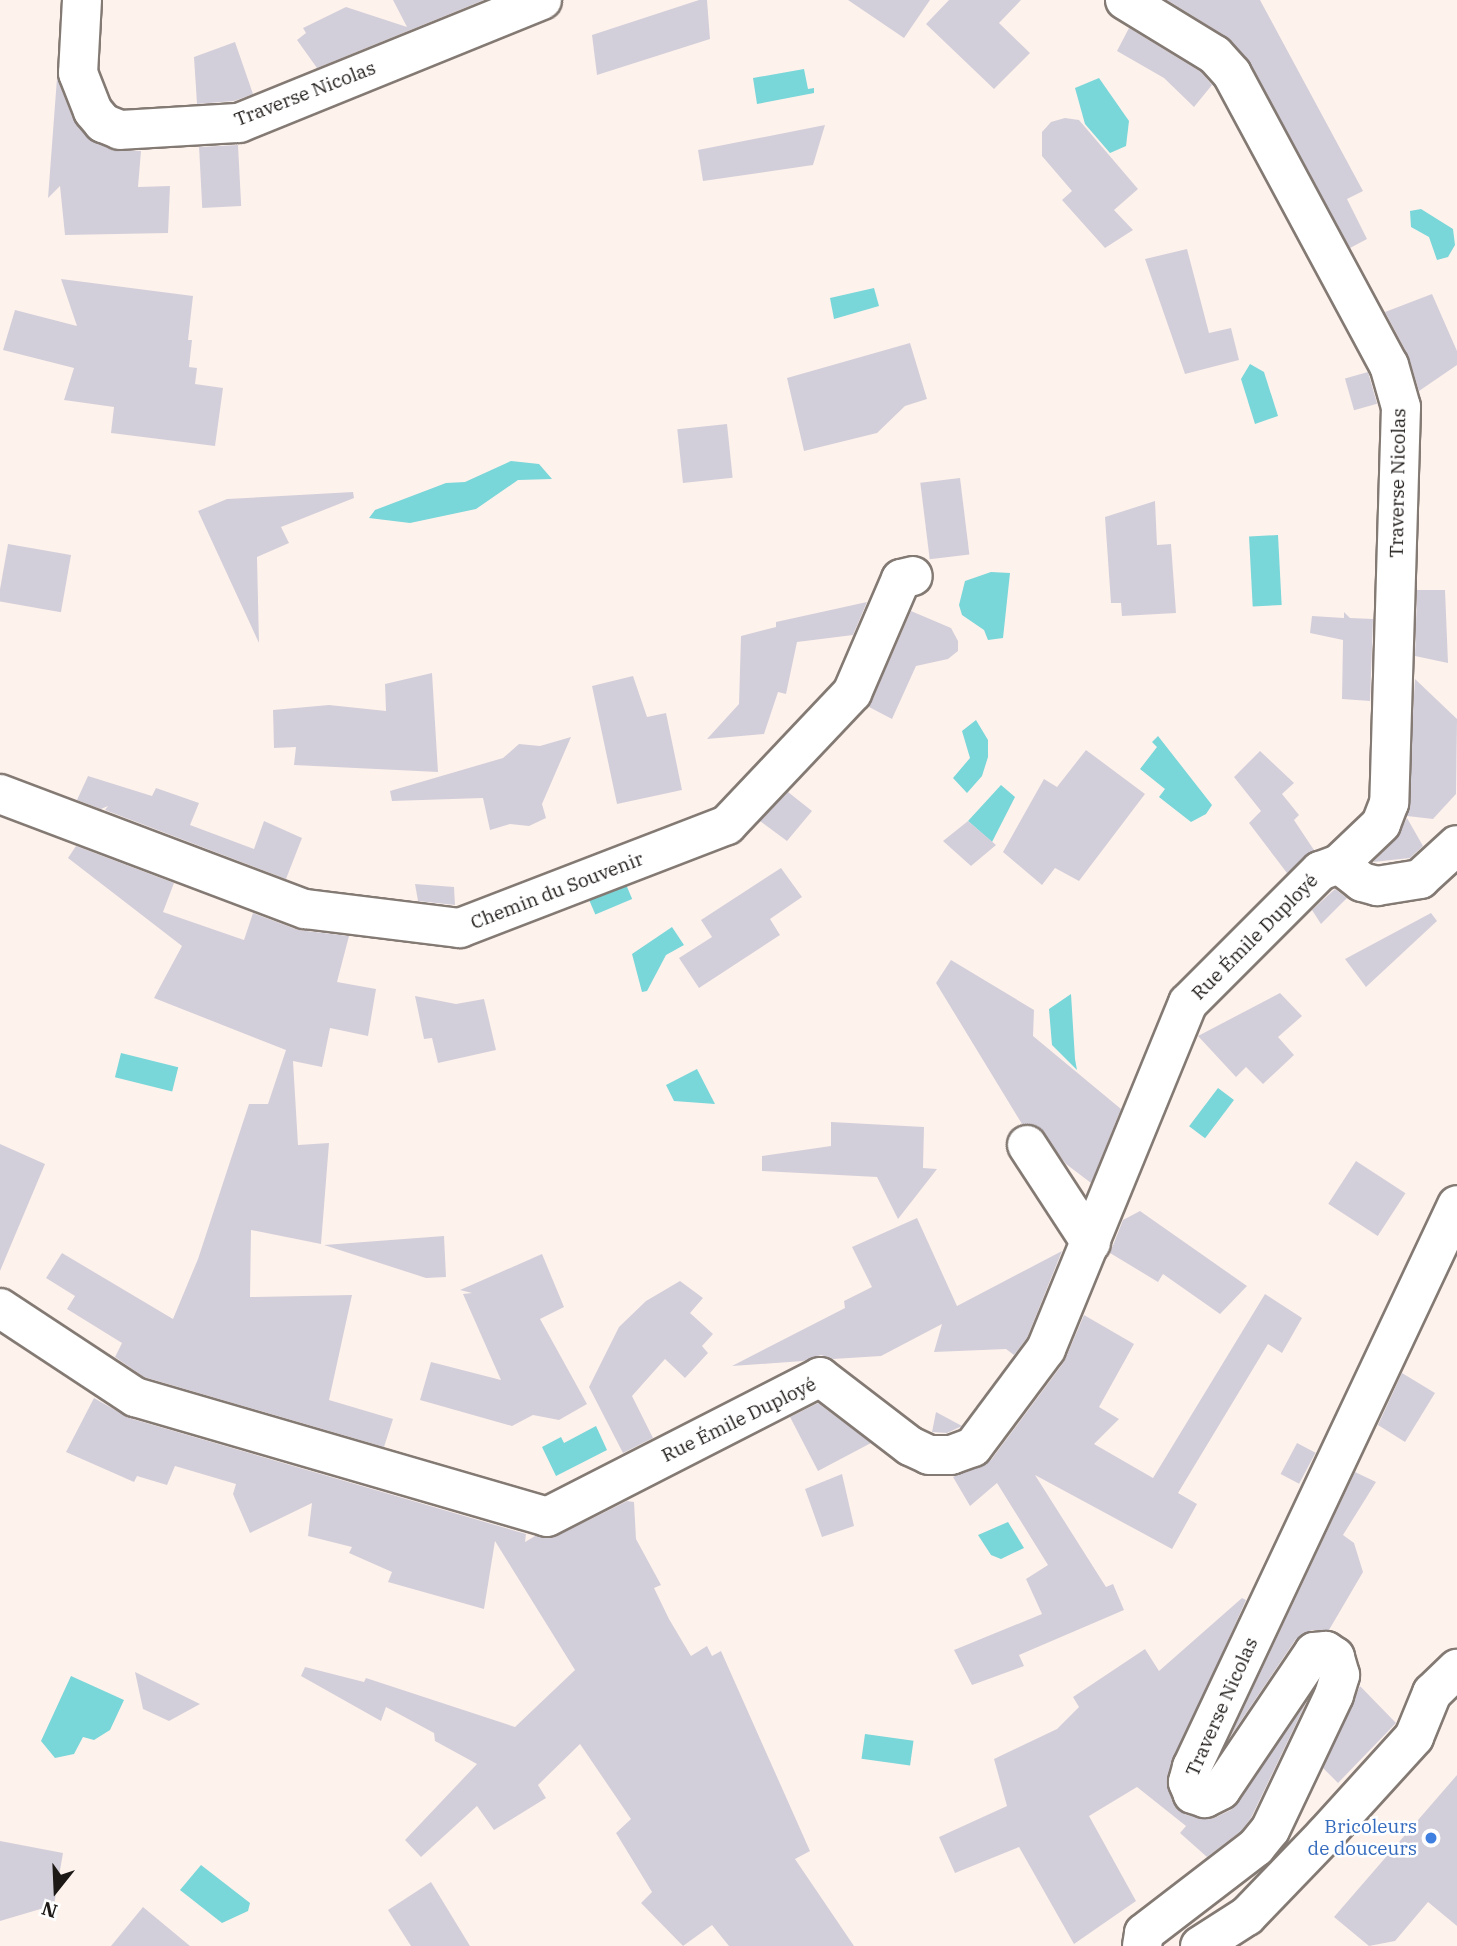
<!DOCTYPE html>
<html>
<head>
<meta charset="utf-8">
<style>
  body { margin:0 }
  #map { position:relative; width:1457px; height:1946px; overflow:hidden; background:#fef2ec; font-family:"IBM Plex Serif",serif }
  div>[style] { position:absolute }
  .water>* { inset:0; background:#79d6d9; transform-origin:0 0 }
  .building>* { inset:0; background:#d3cfda; transform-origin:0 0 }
  .roads { filter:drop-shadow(2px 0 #847a74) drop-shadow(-2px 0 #847a74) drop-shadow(0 2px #847a74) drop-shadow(0 -2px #847a74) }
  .minor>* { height:38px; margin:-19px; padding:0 19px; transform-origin:19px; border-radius:19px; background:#fff }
  .dots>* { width:19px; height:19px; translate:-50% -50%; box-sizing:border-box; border:4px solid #fff; border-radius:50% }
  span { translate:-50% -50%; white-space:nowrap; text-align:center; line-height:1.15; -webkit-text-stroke:5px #fff; paint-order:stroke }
  .street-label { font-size:19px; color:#1d1917 }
  .shop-label { font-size:19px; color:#366cbe }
  .right { translate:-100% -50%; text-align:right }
  .north { position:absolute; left:21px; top:1855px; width:70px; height:70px; -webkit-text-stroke:5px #fff; paint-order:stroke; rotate:198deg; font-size:19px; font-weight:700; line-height:28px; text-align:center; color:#1d1917 }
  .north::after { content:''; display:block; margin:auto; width:24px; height:32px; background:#1d1917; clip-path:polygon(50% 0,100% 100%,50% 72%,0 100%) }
</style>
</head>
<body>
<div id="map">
  <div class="water">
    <i style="clip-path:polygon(804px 69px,808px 89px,814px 88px,814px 93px,757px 104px,753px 78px)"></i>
    <i style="clip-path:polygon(1099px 78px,1129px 121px,1126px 146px,1110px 153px,1085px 124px,1075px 88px)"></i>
    <i style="clip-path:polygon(1421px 209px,1453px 229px,1455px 245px,1448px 257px,1437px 260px,1429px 237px,1411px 227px,1410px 211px)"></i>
    <i style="clip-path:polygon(874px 288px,879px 306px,834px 319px,830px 298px)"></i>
    <i style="clip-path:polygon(1250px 364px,1264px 372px,1278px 416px,1255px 424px,1241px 379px)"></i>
    <i style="clip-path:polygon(511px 461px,539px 464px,552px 479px,518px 480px,476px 509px,410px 523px,369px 518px,375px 510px,446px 483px,465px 482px)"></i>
    <i style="left:1278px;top:535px;width:70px;height:29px;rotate:87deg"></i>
    <i style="clip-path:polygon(991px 572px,1010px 573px,1003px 638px,988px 640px,984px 630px,962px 615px,959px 605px,965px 581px)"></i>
    <i style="clip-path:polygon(976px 720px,988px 740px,988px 757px,982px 776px,967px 793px,953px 778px,970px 758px,962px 731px)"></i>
    <i style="clip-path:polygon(1158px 736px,1212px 805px,1206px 814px,1191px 822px,1159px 797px,1165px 789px,1140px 769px,1157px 747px,1152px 742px)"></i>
    <i style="clip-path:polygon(1001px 785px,1015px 797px,992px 842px,968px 821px)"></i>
    <i style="left:622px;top:875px;width:26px;height:40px;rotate:67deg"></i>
    <i style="clip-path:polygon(672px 927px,684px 945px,666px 955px,647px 991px,642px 992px,632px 954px)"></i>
    <i style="clip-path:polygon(1071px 994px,1075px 1059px,1077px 1070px,1052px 1045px,1049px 1009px)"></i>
    <i style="left:121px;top:1053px;width:59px;height:25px;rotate:14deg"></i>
    <i style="clip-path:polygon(697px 1069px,715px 1104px,674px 1101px,666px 1085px)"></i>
    <i style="left:1218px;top:1088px;width:20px;height:48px;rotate:37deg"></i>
    <i style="clip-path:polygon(596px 1426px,607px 1450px,556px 1476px,542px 1447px,561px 1437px,564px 1443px)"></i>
    <i style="clip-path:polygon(1008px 1522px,1024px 1548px,1001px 1559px,991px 1555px,978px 1535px)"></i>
    <i style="clip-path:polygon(71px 1676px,124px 1700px,110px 1730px,94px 1740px,83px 1737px,74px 1754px,55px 1758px,41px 1741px)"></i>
    <i style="left:865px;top:1734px;width:49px;height:25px;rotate:8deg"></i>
    <i style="clip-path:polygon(201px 1865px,250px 1903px,248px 1911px,222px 1923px,180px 1890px)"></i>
  </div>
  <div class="building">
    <i style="clip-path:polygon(393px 0,484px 0,317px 68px,297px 40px,306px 33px,303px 28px,346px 7px,407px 27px)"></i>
    <i style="clip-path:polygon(699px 0,707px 0,710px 39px,597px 75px,592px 35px)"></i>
    <i style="clip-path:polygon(848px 0,930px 0,904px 38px)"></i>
    <i style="clip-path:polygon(949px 0,1021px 0,999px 23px,1030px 53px,994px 89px,926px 24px)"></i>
    <i style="clip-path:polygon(1167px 0,1260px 0,1363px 191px,1347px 199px,1367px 239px,1350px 248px,1248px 59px,1227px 37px)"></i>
    <i style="clip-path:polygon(1129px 28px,1201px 72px,1212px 85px,1194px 107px,1164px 78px,1117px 51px)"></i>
    <i style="clip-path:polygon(235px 42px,253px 94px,234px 101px,197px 104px,194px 57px)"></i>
    <i style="clip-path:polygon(57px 78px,73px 119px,87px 137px,112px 150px,141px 151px,138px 187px,170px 186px,168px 233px,65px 235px,60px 186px,48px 198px)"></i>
    <i style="clip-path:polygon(1065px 118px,1079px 120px,1138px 189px,1114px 210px,1133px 230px,1105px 248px,1062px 200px,1072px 191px,1042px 156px,1042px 132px,1051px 122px)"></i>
    <i style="clip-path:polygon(825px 125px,813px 165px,703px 181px,698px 150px)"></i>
    <i style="left:238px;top:145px;width:61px;height:39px;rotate:87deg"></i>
    <i style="clip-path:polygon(1187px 249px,1209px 333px,1231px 328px,1239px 360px,1185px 374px,1145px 259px)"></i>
    <i style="clip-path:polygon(61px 279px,193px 296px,188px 340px,192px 340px,189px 367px,197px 368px,195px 384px,223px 388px,215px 446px,111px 433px,114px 407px,64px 400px,74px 368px,3px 350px,15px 310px,77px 326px)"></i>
    <i style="clip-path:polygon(1432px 294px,1457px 351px,1457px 365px,1419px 391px,1408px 355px,1385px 312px)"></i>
    <i style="clip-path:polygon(910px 343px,927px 399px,905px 406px,877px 433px,804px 451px,787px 378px)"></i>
    <i style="left:1368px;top:372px;width:33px;height:24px;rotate:74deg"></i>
    <i style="left:727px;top:424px;width:54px;height:50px;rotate:84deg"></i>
    <i style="left:960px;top:478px;width:77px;height:40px;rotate:83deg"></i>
    <i style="clip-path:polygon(353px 492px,354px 498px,281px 527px,289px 543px,257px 557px,259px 643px,198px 511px,227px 499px)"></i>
    <i style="clip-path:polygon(1155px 501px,1157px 545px,1171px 544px,1176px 613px,1122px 616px,1121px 603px,1111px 603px,1105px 517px)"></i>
    <i style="left:8px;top:544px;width:64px;height:58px;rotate:10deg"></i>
    <i style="clip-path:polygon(1417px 590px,1445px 590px,1448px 663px,1415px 656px)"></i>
    <i style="clip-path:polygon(867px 602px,853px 635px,797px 642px,786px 694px,778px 692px,764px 734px,707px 739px,739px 704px,741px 636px,776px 627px,776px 622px)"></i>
    <i style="clip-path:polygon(911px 611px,951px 628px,958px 641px,958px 651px,948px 659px,916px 666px,892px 719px,869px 707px)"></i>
    <i style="clip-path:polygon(1344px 612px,1350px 618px,1373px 619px,1370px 701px,1342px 699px,1343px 640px,1310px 633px,1312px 616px,1344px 618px)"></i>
    <i style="clip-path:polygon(432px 673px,438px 772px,294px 765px,296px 747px,274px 748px,273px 710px,329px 705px,386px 711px,385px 684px)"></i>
    <i style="clip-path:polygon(633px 676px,647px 717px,666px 713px,682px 790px,617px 804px,592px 686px)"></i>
    <i style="clip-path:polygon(1415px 679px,1457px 719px,1456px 794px,1433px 819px,1407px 816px)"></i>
    <i style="clip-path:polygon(571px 737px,542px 804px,546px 818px,529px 826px,510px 824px,490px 830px,483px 798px,392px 801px,390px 791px,503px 758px,519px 744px,540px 746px)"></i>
    <i style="clip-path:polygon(1086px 750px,1145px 794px,1079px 881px,1055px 868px,1042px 885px,1003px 852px,1044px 779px,1057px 787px)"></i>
    <i style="clip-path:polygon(1260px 751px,1294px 783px,1282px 794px,1299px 815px,1294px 820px,1314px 850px,1287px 873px,1249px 823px,1261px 811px,1234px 777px)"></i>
    <i style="clip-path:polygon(88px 776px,152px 796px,156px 788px,199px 803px,190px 825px,254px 849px,264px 821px,302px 838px,286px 879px,105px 810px,108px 806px,101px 809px,77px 800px)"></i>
    <i style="clip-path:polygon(788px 792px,812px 811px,787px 841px,760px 821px)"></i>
    <i style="clip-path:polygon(1407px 818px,1423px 846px,1410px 858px,1373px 862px,1396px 839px)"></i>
    <i style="clip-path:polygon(968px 821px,996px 845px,971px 866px,943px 841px)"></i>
    <i style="clip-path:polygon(76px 846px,174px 883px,163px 912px,244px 940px,253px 913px,298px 930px,349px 936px,337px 982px,376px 989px,368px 1036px,330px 1028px,322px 1067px,293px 1061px,298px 1145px,329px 1143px,321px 1244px,251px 1230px,250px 1297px,352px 1295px,329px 1400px,393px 1419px,384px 1447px,144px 1377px,115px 1357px,122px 1343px,67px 1309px,75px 1296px,46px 1278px,62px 1253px,173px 1319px,198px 1259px,249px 1104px,268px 1104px,286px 1050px,154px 998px,182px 946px,68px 858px)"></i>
    <i style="clip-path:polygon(781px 868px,802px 897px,770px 919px,780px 935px,699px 988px,679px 958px,712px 937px,701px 920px)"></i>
    <i style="clip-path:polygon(415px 884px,454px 887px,455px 905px,418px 901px)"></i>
    <i style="clip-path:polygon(1335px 889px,1347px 898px,1321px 924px,1312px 910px)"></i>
    <i style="clip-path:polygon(1431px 913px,1437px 921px,1366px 987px,1345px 959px)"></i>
    <i style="clip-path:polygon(951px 960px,1034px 1010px,1033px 1036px,1121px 1109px,1091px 1183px,1066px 1164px,1037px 1126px,1022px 1124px,936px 983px)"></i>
    <i style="clip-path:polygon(1280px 993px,1302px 1016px,1278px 1037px,1294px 1055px,1263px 1084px,1246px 1067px,1236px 1077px,1198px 1036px)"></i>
    <i style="clip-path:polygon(415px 996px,456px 1004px,484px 999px,496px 1050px,438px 1063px,432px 1038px,424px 1039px)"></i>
    <i style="clip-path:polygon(831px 1122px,924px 1127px,923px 1168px,937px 1169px,898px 1219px,877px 1177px,762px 1171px,762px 1156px,831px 1146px)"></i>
    <i style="clip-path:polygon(0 1144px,45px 1164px,0 1271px)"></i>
    <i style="left:1356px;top:1161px;width:59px;height:51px;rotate:33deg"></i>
    <i style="clip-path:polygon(1140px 1211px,1247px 1286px,1220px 1314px,1163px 1274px,1158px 1282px,1110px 1253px,1123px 1220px)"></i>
    <i style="clip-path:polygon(917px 1218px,957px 1306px,1062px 1251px,1027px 1338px,1014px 1355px,1006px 1349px,934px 1352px,942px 1324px,881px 1356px,833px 1359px,821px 1355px,803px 1361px,732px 1366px,845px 1308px,844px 1301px,872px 1287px,852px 1247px)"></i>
    <i style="clip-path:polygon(444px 1236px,446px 1277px,426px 1278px,324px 1245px)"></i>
    <i style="clip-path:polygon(542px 1254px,564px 1307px,540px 1319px,587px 1404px,559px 1420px,533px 1415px,512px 1426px,420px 1400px,431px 1362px,501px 1380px,463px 1294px,472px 1293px,460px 1290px)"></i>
    <i style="clip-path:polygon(680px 1281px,703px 1298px,690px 1313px,713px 1334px,702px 1346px,708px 1353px,685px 1378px,665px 1359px,632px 1396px,653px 1438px,623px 1453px,589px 1387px,619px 1327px,646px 1301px)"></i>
    <i style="clip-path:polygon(1265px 1294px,1302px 1318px,1282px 1353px,1268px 1344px,1178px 1493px,1197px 1504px,1172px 1549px,1035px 1475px,1106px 1587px,1113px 1584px,1124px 1610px,1019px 1655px,1024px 1666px,972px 1685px,954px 1650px,1042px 1614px,1026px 1579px,1048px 1565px,997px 1483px,970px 1506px,953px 1477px,991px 1460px,1064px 1362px,1084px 1315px,1134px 1344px,1099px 1407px,1119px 1419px,1094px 1444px,1153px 1478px)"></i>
    <i style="clip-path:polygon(1402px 1373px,1435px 1393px,1405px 1442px,1378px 1425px)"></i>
    <i style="clip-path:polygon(94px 1398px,129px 1418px,526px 1534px,525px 1542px,535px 1536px,557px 1536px,627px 1501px,634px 1502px,636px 1539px,661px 1585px,654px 1588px,669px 1619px,691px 1656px,707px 1646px,712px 1656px,721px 1651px,810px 1851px,795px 1859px,854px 1946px,729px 1946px,712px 1925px,683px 1946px,641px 1903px,652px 1892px,616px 1833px,631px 1819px,580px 1744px,538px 1785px,546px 1798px,494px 1830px,477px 1806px,421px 1857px,405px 1840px,477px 1764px,435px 1741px,434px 1733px,386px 1707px,381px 1721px,301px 1676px,305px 1667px,364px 1682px,366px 1678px,515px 1727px,575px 1670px,495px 1541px,484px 1609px,388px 1582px,392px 1572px,349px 1553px,352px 1547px,308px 1536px,312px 1503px,250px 1533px,233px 1494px,236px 1484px,175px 1466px,167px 1485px,137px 1476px,134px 1482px,66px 1452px)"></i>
    <i style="clip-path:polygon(818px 1403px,871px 1443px,818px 1471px,790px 1417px)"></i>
    <i style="clip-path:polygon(936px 1412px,962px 1426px,947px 1433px,932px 1432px)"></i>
    <i style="left:1297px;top:1443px;width:21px;height:35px;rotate:28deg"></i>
    <i style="clip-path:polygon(1355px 1472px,1376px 1482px,1343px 1535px,1354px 1543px,1363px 1572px,1329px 1630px,1312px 1630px,1296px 1639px,1230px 1737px)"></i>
    <i style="clip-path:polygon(842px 1474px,854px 1526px,822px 1537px,805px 1489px)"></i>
    <i style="clip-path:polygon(1242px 1598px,1246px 1600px,1167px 1777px,1173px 1802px,1186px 1815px,1214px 1818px,1231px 1810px,1306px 1703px,1251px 1818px,1241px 1831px,1207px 1857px,1180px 1833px,1186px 1826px,1137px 1787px,1089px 1816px,1136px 1901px,1074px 1944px,1019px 1847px,955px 1873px,939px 1837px,1007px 1806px,994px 1759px,1057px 1729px,1079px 1707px,1073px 1697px,1145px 1649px,1159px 1671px)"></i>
    <i style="clip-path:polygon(135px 1672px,200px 1704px,169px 1721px,143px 1709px)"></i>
    <i style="clip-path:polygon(1360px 1686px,1396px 1723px,1338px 1783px,1323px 1768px)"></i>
    <i style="clip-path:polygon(1457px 1775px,1457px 1926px,1428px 1902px,1395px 1941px,1369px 1946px,1334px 1917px)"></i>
    <i style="clip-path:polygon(0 1841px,63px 1853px,54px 1905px,0 1921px)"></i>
    <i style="clip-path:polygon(431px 1882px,470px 1946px,411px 1946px,388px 1910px)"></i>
    <i style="clip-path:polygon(143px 1907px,190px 1946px,111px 1946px)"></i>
  </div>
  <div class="roads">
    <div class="minor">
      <i style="left:82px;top:0;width:73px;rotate:93.1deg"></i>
      <i style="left:78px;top:73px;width:41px;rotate:68.5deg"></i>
      <i style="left:93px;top:111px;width:16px;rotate:50deg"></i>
      <i style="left:103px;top:123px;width:18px;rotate:22deg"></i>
      <i style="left:120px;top:130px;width:119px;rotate:-3.4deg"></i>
      <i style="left:239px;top:123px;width:327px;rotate:-22.1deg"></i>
      <i style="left:1125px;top:0;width:105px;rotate:31.4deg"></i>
      <i style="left:1215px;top:55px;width:25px;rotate:48deg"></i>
      <i style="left:1232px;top:74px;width:331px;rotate:61.7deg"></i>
      <i style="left:1389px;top:365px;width:44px;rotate:74.1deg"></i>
      <i style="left:1401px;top:407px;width:396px;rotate:91.7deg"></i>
      <i style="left:1389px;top:803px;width:22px;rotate:111deg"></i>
      <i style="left:1381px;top:824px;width:58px;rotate:136.4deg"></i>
      <i style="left:1339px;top:864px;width:29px;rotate:38deg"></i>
      <i style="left:1362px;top:882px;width:16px;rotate:15deg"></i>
      <i style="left:1377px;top:886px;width:44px;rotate:-9.2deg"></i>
      <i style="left:1420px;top:879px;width:50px;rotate:-42.6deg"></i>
      <i style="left:0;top:794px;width:326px;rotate:20.7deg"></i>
      <i style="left:305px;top:909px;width:156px;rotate:7deg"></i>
      <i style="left:460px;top:928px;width:286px;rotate:-21.1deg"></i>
      <i style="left:727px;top:825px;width:182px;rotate:-46.6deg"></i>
      <i style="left:852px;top:693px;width:124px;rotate:-66.7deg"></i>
      <i style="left:901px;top:579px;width:12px;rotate:-14deg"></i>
      <i style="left:1027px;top:1145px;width:117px;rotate:56.9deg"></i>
      <i style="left:0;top:1308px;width:162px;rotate:33.4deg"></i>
      <i style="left:135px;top:1397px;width:429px;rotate:16.2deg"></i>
      <i style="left:547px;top:1517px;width:307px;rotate:-27.1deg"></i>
      <i style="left:820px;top:1377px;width:113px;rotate:37.5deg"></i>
      <i style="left:910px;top:1446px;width:21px;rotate:25deg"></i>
      <i style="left:929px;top:1455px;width:22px"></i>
      <i style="left:951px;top:1455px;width:23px;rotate:-20deg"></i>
      <i style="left:973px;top:1447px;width:122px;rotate:-53.3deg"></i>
      <i style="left:1046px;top:1349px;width:374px;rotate:-67.7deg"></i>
      <i style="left:1188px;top:1003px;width:187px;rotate:-45deg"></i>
      <i style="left:1320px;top:871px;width:20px;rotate:-20deg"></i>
      <i style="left:1142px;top:1946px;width:13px;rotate:-81deg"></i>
      <i style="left:1144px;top:1933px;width:141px;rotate:-37.5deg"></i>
      <i style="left:1256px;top:1847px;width:22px;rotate:-51deg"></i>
      <i style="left:1270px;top:1830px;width:149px;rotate:-64.6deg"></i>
      <i style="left:1334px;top:1695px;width:21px;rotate:-73deg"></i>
      <i style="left:1340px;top:1675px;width:19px;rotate:-106deg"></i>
      <i style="left:1335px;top:1657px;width:11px;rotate:-146deg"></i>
      <i style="left:1326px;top:1651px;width:12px;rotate:175deg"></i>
      <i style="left:1314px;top:1652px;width:166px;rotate:124deg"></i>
      <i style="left:1221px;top:1790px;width:18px;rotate:153deg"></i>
      <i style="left:1205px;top:1798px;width:13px;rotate:-162deg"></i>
      <i style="left:1193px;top:1794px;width:13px;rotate:-113deg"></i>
      <i style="left:1188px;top:1782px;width:16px;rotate:-75deg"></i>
      <i style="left:1192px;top:1767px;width:621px;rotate:-64.75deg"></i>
      <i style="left:1200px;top:1946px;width:56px;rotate:-32.6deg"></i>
      <i style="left:1247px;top:1916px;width:111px;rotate:-46.1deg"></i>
      <i style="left:1324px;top:1836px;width:134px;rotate:-47.7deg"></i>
      <i style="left:1414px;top:1737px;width:48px;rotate:-67.8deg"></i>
      <i style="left:1432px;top:1693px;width:35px;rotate:-44deg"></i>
    </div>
  </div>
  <div class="dots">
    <i style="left:1431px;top:1838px;background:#3f7fe0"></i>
  </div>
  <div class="street-label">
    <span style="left:305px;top:94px;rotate:-21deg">Traverse Nicolas</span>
    <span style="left:1398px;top:483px;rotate:-89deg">Traverse Nicolas</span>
    <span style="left:557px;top:891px;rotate:-21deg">Chemin du Souvenir</span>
    <span style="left:1255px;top:937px;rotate:-45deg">Rue Émile Duployé</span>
    <span style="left:739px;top:1420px;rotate:-26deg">Rue Émile Duployé</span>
    <span style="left:1222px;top:1707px;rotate:-66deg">Traverse Nicolas</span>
  </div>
  <div class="shop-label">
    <span class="right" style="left:1417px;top:1838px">Bricoleurs<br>de douceurs</span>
  </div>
  <div class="north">N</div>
</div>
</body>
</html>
